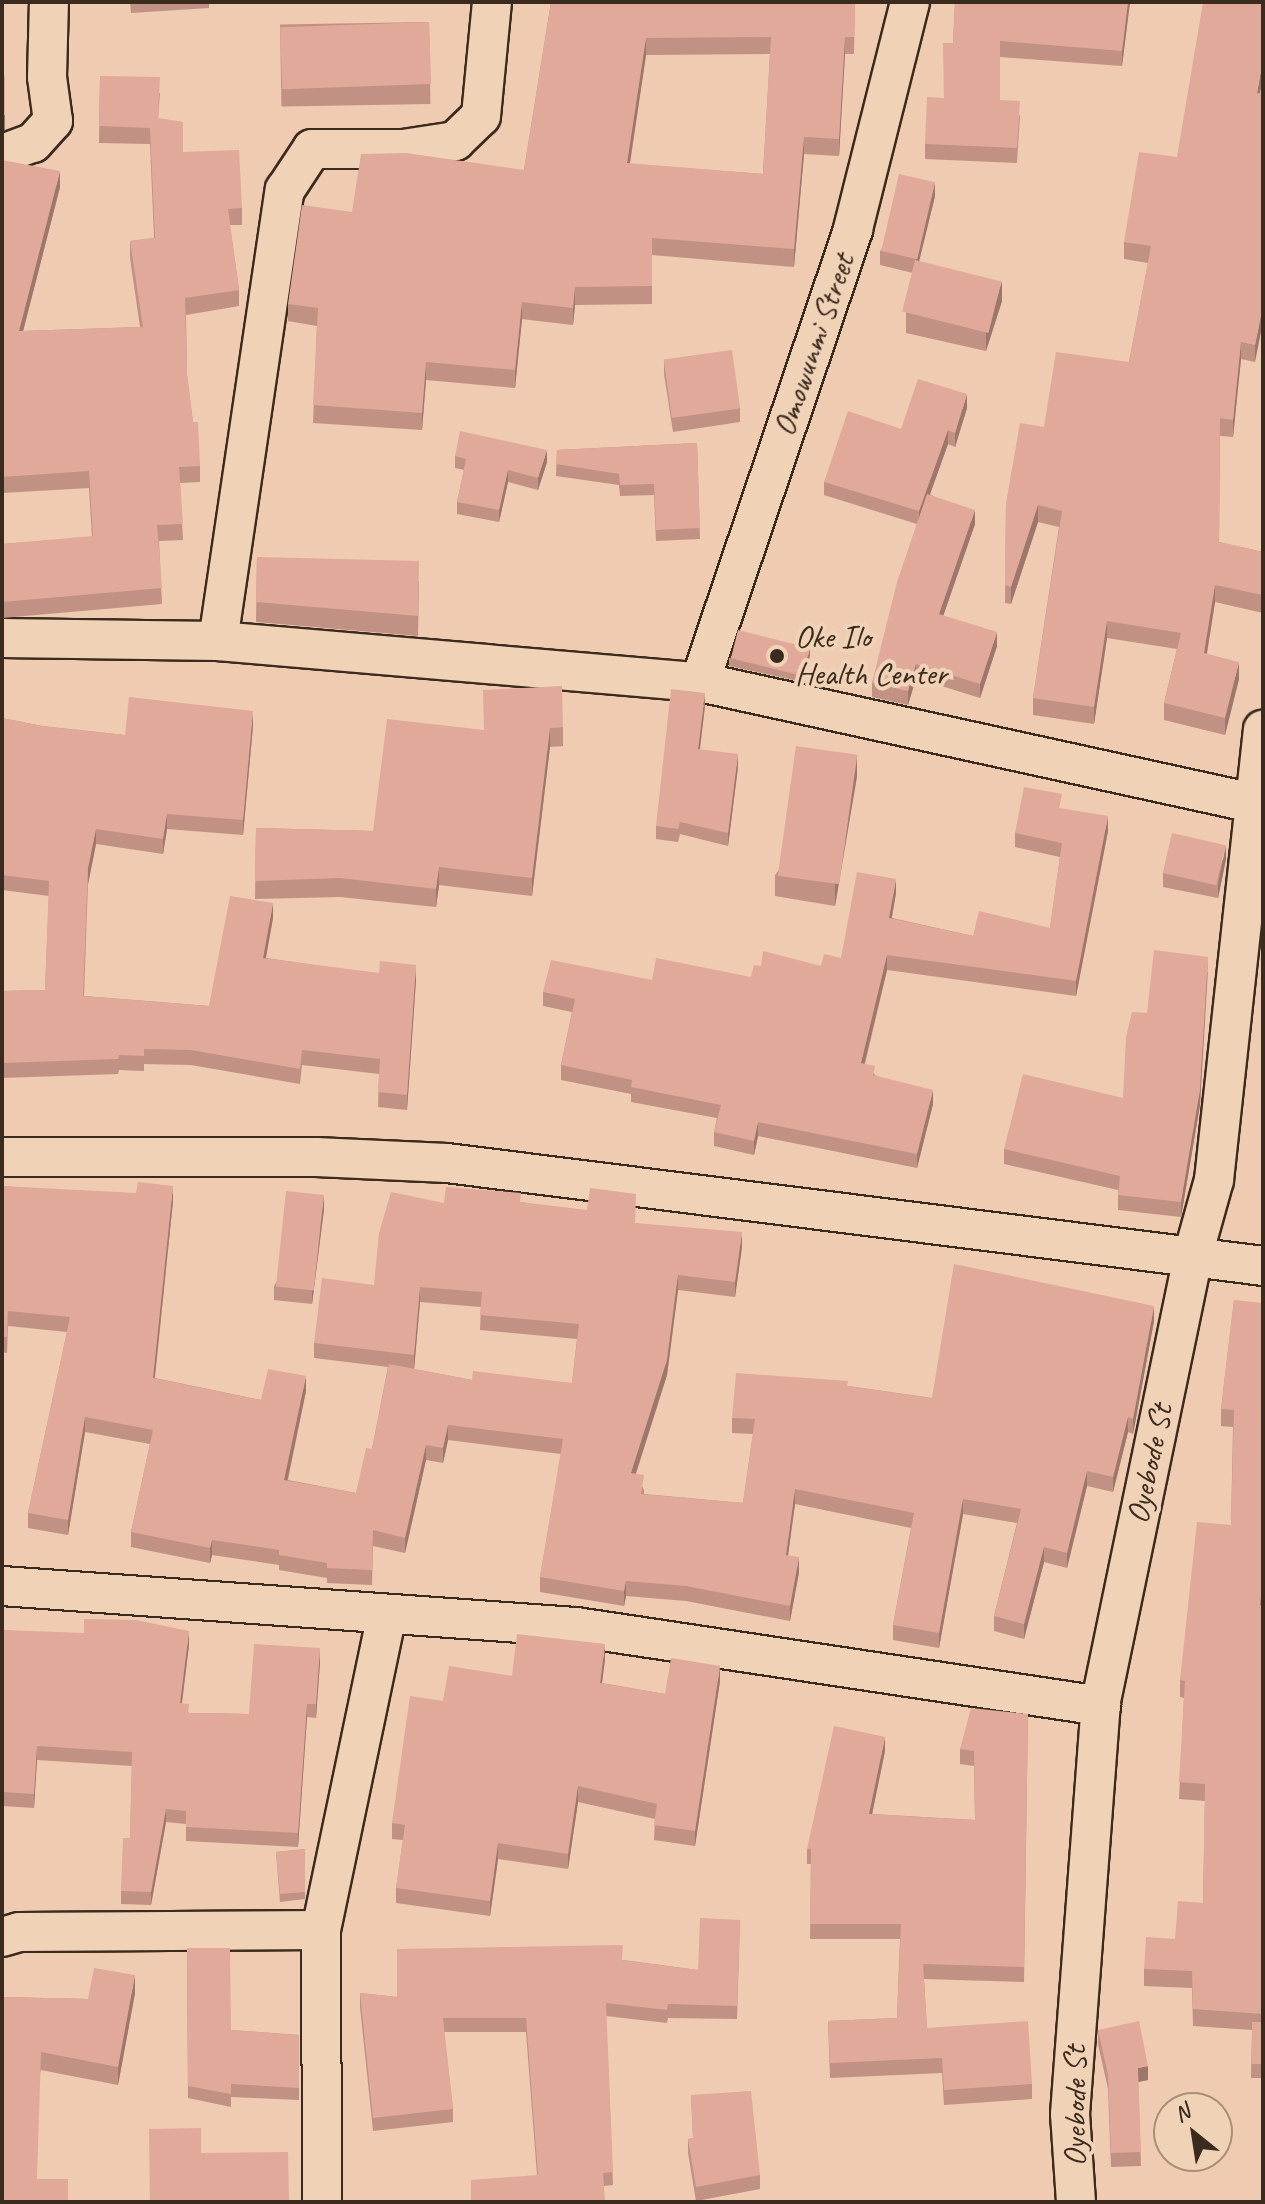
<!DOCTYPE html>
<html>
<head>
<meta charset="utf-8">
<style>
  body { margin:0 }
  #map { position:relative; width:1265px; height:2204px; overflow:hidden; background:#eecbb1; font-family:Caveat,sans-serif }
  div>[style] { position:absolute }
  .roads { filter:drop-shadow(2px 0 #3b2a1e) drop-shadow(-2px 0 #3b2a1e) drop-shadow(0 2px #3b2a1e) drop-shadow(0 -2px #3b2a1e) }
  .minor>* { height:38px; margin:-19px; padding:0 19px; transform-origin:19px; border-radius:19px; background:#f0d2b6 }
  .wall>* { inset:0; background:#c19184; transform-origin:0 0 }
  .shaded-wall>* { inset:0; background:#9d766c }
  .building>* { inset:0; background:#e0a99a; transform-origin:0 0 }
  .dots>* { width:22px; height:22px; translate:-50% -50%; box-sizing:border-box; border:4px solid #f0d2b6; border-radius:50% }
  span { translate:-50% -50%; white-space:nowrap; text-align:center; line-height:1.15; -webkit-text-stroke:8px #f0d2b6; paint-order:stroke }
  .street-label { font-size:32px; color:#3b2a1e }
  .poi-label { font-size:32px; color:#3b2a1e }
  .left { translate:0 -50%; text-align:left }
  .frame { position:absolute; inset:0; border:4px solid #3b2a1e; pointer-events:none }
  .north { position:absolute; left:1153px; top:2092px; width:80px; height:80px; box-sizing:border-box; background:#f0d2b6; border:2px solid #a88f79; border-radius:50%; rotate:330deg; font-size:22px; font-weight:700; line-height:32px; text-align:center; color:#3b2a1e }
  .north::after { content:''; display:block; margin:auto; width:28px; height:36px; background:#3b2a1e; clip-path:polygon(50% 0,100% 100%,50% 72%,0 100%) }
</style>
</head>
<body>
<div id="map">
  <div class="roads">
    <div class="minor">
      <i style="left:2px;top:154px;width:33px;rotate:-20deg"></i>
      <i style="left:33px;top:143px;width:30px;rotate:-48deg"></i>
      <i style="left:53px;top:121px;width:44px;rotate:-97.8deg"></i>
      <i style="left:47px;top:77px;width:75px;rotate:-88.5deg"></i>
      <i style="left:2px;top:638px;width:216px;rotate:0.8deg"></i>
      <i style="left:218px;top:641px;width:484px;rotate:4.9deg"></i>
      <i style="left:700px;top:682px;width:566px;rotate:12.34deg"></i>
      <i style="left:218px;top:641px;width:456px;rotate:-81.6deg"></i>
      <i style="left:285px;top:190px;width:49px;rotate:-56.6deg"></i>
      <i style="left:312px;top:149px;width:91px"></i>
      <i style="left:403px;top:149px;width:53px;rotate:-8.7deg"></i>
      <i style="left:455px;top:141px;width:36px;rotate:-44deg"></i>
      <i style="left:481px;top:116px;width:115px;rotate:-84.5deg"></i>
      <i style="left:700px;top:682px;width:478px;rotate:-71.3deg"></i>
      <i style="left:853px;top:229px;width:234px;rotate:-75.9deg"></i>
      <i style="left:2px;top:1157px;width:314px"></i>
      <i style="left:316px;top:1157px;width:131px;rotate:2.6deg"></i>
      <i style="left:447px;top:1163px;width:822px;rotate:7.19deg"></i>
      <i style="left:2px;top:1586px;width:575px;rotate:4.09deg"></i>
      <i style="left:576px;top:1627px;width:531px;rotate:8.56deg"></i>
      <i style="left:2px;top:1937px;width:18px;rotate:-16deg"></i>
      <i style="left:19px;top:1932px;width:302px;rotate:-0.4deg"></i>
      <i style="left:322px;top:2202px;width:272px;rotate:-90.2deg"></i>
      <i style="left:321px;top:1930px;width:322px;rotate:-78.2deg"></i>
      <i style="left:1076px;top:2202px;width:88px;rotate:-93.9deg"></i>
      <i style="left:1070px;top:2114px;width:414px;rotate:-85.7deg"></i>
      <i style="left:1101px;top:1701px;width:455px;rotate:-78.3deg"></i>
      <i style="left:1193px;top:1255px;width:78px;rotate:-74.4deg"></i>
      <i style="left:1214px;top:1180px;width:453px;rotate:-83.8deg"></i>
    </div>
  </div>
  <div class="wall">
    <i style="clip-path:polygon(130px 2px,209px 2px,209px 8px,131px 13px)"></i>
    <i style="clip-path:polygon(evenodd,551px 2px,855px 2px,854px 54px,845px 54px,839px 156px,804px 154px,794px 267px,652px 255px,652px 304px,575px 305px,573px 325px,522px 319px,515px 388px,426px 380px,422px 430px,313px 423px,317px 326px,288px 321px,288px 304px,352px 212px,524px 170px,551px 2px,770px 54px,763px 174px,630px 164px,646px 55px,770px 54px)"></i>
    <i style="clip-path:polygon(955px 2px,1130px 2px,1122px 66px,1000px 57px,1000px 100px,1020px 116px,1017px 163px,925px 159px,925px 144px,944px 98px,953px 43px)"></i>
    <i style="left:429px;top:22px;width:82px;height:149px;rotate:89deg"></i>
    <i style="clip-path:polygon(100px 76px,160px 93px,158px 119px,183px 152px,242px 208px,242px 225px,230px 225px,239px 290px,239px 306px,186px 315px,187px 375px,193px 422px,200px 466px,200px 482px,180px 483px,183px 540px,159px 541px,162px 604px,2px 618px,2px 544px,92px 537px,89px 488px,2px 493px,2px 160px,60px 187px,23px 331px,140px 327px,130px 258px,130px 241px,154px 238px,150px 144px,99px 143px)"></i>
    <i style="clip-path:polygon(1260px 94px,1255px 362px,1241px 359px,1233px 437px,1220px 436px,1219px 542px,1263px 552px,1263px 613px,1215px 602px,1207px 654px,1239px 679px,1225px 735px,1164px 720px,1164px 703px,1177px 649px,1107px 638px,1094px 724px,1033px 715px,1033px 698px,1059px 527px,1038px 522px,1011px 604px,1005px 603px,1006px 503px,1044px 427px,1129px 362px,1148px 263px,1124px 259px,1124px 242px,1177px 157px)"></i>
    <i style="clip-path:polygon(935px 196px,919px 261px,1002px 301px,986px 351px,906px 333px,906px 312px,913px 273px,880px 265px,880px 251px)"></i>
    <i style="clip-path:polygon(664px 360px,740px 408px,740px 422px,673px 432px,664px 374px)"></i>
    <i style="clip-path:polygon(967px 408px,955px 447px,948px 444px,930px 494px,975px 524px,943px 616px,997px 646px,980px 698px,916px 678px,908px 705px,872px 697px,872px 683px,917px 524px,824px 495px,824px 482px,901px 429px)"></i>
    <i style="clip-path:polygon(697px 443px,700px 539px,656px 541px,654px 495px,620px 496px,619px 485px,556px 476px,557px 450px)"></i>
    <i style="clip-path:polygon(455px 456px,547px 462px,538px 490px,508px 482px,499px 522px,457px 514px,457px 502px,464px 470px,455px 468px)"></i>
    <i style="clip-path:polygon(257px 557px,419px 581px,418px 636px,256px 622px)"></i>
    <i style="clip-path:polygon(810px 655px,803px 682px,729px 666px,729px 658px)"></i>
    <i style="clip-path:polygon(705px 706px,700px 750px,738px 767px,728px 846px,680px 834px,678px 842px,656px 839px,656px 826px)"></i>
    <i style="clip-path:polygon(2px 718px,42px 726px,125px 735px,253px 726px,243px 835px,167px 829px,163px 854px,96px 844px,88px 884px,84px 996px,209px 1006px,273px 918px,266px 958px,416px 980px,407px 1110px,378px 1107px,379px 1074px,302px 1065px,300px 1084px,191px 1065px,144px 1064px,144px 1071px,119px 1070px,118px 1074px,2px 1078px,2px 991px,45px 990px,49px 896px,2px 890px)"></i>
    <i style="clip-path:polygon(563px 727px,563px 746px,550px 747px,532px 896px,439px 885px,436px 907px,340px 897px,255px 899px,256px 828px,373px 831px,483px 730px)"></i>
    <i style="clip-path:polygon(857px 776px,835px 906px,775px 896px,775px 875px)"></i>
    <i style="clip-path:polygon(1062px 809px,1108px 831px,1076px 996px,887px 970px,865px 1064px,875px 1075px,933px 1104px,917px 1168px,758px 1136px,754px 1155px,714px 1146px,714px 1132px,717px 1118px,631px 1102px,631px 1094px,561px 1080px,561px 1065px,572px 1012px,543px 1006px,543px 992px,652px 980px,751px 977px,761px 966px,821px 966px,841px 958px,896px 893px,892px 918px,973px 936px,1050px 928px,1060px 857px,1015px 847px,1015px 833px)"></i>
    <i style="clip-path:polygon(1226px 859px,1218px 898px,1163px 887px,1163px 873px)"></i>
    <i style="clip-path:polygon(1208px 972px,1200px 1105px,1181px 1217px,1118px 1210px,1118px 1190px,1004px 1164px,1004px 1149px,1123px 1098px,1147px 1013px)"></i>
    <i style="clip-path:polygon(evenodd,2px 1186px,173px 1201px,155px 1378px,261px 1400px,306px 1391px,288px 1480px,356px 1493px,372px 1449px,388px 1367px,314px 1358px,314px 1343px,374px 1285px,444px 1203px,521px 1202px,636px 1223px,742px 1247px,735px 1297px,678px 1290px,667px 1375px,636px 1474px,644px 1490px,644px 1494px,743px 1503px,753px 1434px,732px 1433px,732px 1418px,848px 1386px,932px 1398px,1154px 1321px,1133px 1434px,1128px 1432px,1113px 1492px,1087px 1486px,1067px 1568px,1044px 1562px,1024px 1639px,994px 1631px,994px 1616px,1017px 1523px,963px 1514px,939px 1648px,893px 1640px,893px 1625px,911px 1528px,795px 1504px,788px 1555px,799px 1572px,790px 1621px,686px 1601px,626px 1596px,624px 1606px,540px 1592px,540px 1577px,561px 1454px,448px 1440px,443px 1463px,426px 1460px,405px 1553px,373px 1546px,372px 1585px,327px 1583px,327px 1578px,279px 1570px,279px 1565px,212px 1555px,210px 1563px,131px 1547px,131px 1532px,150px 1444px,85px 1432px,68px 1535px,28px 1528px,28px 1513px,67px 1332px,8px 1326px,7px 1353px,2px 1352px,2px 1186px,420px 1302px,481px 1307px,480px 1330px,577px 1339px,572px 1383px,472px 1380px,414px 1369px,420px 1302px)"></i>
    <i style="clip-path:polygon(324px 1209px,312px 1304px,274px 1300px,274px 1286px)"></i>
    <i style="clip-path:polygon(1234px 1300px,1262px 1606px,1263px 1606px,1263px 2078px,1251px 2078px,1252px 2030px,1193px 2026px,1192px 1988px,1144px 1986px,1144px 1969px,1175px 1939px,1203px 1903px,1205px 1801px,1179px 1799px,1184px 1698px,1180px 1697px,1180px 1680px,1231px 1525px,1233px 1427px,1221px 1426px,1221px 1409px)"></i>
    <i style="clip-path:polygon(2px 1630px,189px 1645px,182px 1704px,189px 1713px,249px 1714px,320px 1662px,316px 1718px,307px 1717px,298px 1847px,186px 1841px,186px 1824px,166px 1822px,151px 1905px,121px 1904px,121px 1891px,130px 1838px,132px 1766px,37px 1760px,34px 1808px,2px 1806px)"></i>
    <i style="clip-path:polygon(605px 1659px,602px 1683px,665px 1694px,720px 1681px,695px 1846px,654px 1840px,655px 1819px,578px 1802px,568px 1869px,498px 1859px,490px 1916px,396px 1903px,396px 1888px,403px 1840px,392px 1839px,392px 1823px,443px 1701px,512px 1676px)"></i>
    <i style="clip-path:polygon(1028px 1714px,1024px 1982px,924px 1979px,927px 2028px,1032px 2084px,1032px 2099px,944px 2105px,942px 2073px,830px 2078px,828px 2021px,897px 2018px,900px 1939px,810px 1939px,811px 1864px,807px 1864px,807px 1849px,885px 1751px,872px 1814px,975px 1820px,974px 1766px,960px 1764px,960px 1749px)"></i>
    <i style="clip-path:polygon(305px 1849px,305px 1899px,280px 1902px,276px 1852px)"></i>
    <i style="clip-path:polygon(740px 1920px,737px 2019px,668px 2018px,667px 2023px,606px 2016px,613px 2185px,604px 2186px,537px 2175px,526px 2032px,444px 2032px,453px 2109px,453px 2122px,373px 2131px,360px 2007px,360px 1993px,397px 1997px,623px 1960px,698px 1970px)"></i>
    <i style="clip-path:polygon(187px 1948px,231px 2030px,299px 2035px,299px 2100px,231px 2097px,231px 2107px,188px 2098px)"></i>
    <i style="clip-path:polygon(135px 1993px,118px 2085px,41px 2070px,2px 2202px,2px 1997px,88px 1999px)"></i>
    <i style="clip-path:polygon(1098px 2030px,1148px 2080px,1138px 2082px,1141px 2166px,1111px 2167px,1108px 2089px,1098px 2044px)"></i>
    <i style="clip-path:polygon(691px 2095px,760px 2175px,760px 2189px,696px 2201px,688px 2153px,688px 2139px,693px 2138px)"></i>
  </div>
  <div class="shaded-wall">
    <i style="clip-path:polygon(1128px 2px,1130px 2px,1122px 66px,1122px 51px)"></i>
    <i style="clip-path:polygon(845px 37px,845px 54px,839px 156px,839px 139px)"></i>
    <i style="clip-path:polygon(646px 38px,646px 55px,627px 181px,627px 163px)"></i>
    <i style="clip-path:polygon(1263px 59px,1263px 77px,1257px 110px,1257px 93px)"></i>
    <i style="clip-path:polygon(5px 113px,5px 130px,2px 131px,2px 115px)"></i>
    <i style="clip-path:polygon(804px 137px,804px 154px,794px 267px,794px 249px)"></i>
    <i style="clip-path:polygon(60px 171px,60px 187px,19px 347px,19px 331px)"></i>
    <i style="clip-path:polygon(935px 182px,935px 196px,916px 274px,916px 260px)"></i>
    <i style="clip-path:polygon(1002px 281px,1002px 301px,986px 351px,986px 331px)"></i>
    <i style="clip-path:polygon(575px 287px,575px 305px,573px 325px,573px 308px)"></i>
    <i style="clip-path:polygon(522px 302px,522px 319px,515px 388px,515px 370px)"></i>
    <i style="clip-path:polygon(1263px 305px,1263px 322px,1255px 362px,1255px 345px)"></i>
    <i style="clip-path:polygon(1241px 342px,1241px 359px,1233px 437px,1233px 420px)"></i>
    <i style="clip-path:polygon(426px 362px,426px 380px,422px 430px,422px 413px)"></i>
    <i style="clip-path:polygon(967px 394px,967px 408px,955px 447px,955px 433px)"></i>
    <i style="clip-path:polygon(948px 430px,948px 444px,919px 525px,919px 511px)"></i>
    <i style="clip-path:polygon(547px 450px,547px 462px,538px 490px,538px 478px)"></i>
    <i style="clip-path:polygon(508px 470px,508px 482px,499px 522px,499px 510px)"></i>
    <i style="clip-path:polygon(1038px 505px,1038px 522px,1011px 604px,1011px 587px)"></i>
    <i style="clip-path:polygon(975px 510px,975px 524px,939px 628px,939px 614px)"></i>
    <i style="clip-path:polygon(1215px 585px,1215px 602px,1204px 670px,1204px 653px)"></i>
    <i style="clip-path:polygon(1107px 621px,1107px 638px,1094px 724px,1094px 707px)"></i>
    <i style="clip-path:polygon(997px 632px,997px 646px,980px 698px,980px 684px)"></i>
    <i style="clip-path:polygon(810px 648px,810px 655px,803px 682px,803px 675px)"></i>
    <i style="clip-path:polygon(1239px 662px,1239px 679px,1225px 735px,1225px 718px)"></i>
    <i style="clip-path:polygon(916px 664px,916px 678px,908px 705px,908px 691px)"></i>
    <i style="clip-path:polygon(705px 693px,705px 706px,698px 762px,698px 749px)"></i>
    <i style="clip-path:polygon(253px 711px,253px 726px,243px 835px,243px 820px)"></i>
    <i style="clip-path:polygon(550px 728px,550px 747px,532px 896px,532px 878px)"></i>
    <i style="clip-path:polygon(738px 754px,738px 767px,728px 846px,728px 833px)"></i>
    <i style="clip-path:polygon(857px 755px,857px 776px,835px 906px,835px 885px)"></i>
    <i style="clip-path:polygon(167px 814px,167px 829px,163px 854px,163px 839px)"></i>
    <i style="clip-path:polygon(1108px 816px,1108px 831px,1076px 996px,1076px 981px)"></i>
    <i style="clip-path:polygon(96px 829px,96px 844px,88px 884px,88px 868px)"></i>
    <i style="clip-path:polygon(1226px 845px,1226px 859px,1218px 898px,1218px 884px)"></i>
    <i style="clip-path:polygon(439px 867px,439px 885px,436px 907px,436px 889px)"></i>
    <i style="clip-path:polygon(896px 879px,896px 893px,889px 932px,889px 918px)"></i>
    <i style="clip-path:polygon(273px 903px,273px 918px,263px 973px,263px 958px)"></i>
    <i style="clip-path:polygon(887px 955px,887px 970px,861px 1077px,861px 1063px)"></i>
    <i style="clip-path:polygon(1208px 957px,1200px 1105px,1181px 1217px,1181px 1202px)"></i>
    <i style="clip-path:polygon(416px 965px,416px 980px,407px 1110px,407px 1095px)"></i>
    <i style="clip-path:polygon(933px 1090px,933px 1104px,917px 1168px,917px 1154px)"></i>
    <i style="clip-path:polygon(758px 1122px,758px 1136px,754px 1155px,754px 1141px)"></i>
    <i style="clip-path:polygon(173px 1186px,173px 1201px,153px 1393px,153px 1378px)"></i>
    <i style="clip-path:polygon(324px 1195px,324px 1209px,312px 1304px,312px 1290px)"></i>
    <i style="clip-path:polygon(742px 1232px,742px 1247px,735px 1297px,735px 1282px)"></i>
    <i style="clip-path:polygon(678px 1275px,678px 1290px,667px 1375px,631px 1488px,631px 1473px)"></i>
    <i style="clip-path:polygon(420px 1287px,420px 1302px,414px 1370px,414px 1355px)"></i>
    <i style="clip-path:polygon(1154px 1306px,1154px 1321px,1133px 1434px,1133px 1419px)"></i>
    <i style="clip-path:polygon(306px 1376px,306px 1391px,284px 1495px,284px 1480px)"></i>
    <i style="clip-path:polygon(85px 1417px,85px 1432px,68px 1535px,68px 1520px)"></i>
    <i style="clip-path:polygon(1128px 1417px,1128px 1432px,1113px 1492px,1113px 1477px)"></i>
    <i style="clip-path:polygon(448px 1425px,448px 1440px,443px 1463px,443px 1448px)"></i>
    <i style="clip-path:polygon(426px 1445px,426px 1460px,405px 1553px,405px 1538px)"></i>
    <i style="clip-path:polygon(1087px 1471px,1087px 1486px,1067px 1568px,1067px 1553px)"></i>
    <i style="clip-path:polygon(795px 1489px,795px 1504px,786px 1570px,786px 1555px)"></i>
    <i style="clip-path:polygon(963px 1499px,963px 1514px,939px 1648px,939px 1633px)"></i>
    <i style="clip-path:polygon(212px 1540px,212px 1555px,210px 1563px,210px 1548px)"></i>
    <i style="clip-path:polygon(1044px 1547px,1044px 1562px,1024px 1639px,1024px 1624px)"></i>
    <i style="clip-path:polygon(799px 1557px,799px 1572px,790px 1621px,790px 1606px)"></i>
    <i style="clip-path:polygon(626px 1581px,626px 1596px,624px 1606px,624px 1591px)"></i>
    <i style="clip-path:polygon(1263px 1581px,1263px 1598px,1260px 1622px,1260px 1605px)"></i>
    <i style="clip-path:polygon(189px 1631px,189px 1645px,180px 1717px,180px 1703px)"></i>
    <i style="clip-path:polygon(605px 1644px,605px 1659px,600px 1698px,600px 1683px)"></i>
    <i style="clip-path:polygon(320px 1648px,320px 1662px,316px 1718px,316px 1704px)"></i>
    <i style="clip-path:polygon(720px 1666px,720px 1681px,695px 1846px,695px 1831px)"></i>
    <i style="clip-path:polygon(307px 1704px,307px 1717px,298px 1847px,298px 1833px)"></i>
    <i style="clip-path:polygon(885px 1737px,885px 1751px,869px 1829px,869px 1814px)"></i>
    <i style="clip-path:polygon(37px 1746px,37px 1760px,34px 1808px,34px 1794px)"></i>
    <i style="clip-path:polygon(578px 1786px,578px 1802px,568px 1869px,568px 1854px)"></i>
    <i style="clip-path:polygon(166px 1809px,166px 1822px,151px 1905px,151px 1892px)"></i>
    <i style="clip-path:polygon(498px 1843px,498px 1859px,490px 1916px,490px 1901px)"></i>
    <i style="clip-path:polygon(135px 1975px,135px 1993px,118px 2085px,118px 2067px)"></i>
    <i style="clip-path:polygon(1148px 2066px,1148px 2080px,1138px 2082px,1138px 2068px)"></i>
  </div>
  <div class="building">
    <i style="clip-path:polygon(evenodd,551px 2px,855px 2px,854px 37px,845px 37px,839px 139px,804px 137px,794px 249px,652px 238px,652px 286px,575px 287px,573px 308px,522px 302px,515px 370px,426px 362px,422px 413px,313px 405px,318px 308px,288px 304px,302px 205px,352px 212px,361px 154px,406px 153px,524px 170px,551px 2px,771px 37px,763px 174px,627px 163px,646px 38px,771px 37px)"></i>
    <i style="clip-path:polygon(955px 2px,1128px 2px,1122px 51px,1000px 41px,1000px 100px,1020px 101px,1017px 148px,925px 144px,927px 97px,944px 98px,943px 43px,953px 43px)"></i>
    <i style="clip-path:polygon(1203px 2px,1263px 2px,1263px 59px,1257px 93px,1263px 94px,1263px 305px,1255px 345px,1241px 342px,1233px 420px,1220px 418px,1219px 542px,1263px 552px,1263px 595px,1215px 585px,1204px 653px,1239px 662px,1225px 718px,1164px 703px,1181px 633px,1107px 621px,1094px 707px,1033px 698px,1062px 511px,1038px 505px,1011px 587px,1005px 585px,1006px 503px,1020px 423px,1044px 427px,1056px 352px,1129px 362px,1151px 246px,1124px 242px,1139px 152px,1177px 157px)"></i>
    <i style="left:429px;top:22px;width:62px;height:149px;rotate:88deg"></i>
    <i style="left:2px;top:76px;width:3px;height:39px"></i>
    <i style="clip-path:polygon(100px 76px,160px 77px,158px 118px,183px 122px,183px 152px,239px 150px,242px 208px,228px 209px,239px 290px,185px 298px,187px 375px,193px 422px,198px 422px,200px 466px,179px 467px,183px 524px,157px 525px,162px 588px,2px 602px,2px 544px,93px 536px,89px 471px,2px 477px,2px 160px,60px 171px,19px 331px,143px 327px,130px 241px,155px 238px,150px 128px,99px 126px)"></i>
    <i style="left:899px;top:174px;width:37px;height:79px;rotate:13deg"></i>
    <i style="left:915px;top:260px;width:89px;height:53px;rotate:14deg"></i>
    <i style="left:732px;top:350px;width:59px;height:69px;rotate:82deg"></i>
    <i style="clip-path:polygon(918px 379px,967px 394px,955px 433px,948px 430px,919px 511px,824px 482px,848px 411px,901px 429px)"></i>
    <i style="clip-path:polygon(460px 431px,547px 450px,538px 478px,508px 470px,499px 510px,457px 502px,466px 459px,455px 456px)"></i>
    <i style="clip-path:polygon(697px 443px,700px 528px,656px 530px,654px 484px,620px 485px,619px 474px,556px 464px,557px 450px)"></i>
    <i style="clip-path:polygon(927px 494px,975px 510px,939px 614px,997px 632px,980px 684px,916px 664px,908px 691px,872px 683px,897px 582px)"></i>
    <i style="clip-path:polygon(257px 557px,419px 561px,418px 616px,256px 602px)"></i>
    <i style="left:738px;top:630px;width:74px;height:29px;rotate:14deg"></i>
    <i style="clip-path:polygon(562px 686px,563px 727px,550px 728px,532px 878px,439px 867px,436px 889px,340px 878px,255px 881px,256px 828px,373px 831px,387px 719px,484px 730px,483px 690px)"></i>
    <i style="clip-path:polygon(671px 689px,705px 693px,698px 749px,738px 754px,728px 833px,680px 822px,678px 829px,656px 826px)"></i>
    <i style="clip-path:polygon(129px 697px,253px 711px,243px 820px,167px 814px,163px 839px,96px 829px,88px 868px,83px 996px,209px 1006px,230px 896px,273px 903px,263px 958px,379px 973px,380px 961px,416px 965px,407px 1095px,378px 1092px,380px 1059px,302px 1050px,300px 1069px,191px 1050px,144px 1049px,144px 1056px,119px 1055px,118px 1059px,2px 1063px,2px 991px,45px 990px,49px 881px,2px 875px,2px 718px,42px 726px,125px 735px)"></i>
    <i style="left:796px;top:746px;width:62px;height:131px;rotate:8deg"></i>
    <i style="clip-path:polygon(1024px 787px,1062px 794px,1059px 808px,1108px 816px,1076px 981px,887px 955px,861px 1063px,875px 1066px,873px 1075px,933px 1090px,917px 1154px,758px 1122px,754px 1141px,714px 1132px,721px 1105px,631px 1087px,632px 1080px,561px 1065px,575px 999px,543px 992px,551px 960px,652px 980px,656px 958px,751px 977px,754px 965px,761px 966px,763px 951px,821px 966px,824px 954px,841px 958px,857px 872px,896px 879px,889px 918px,973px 936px,979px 911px,1050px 928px,1062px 843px,1015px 833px)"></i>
    <i style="left:1172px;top:833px;width:55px;height:41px;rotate:13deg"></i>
    <i style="clip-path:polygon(1154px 950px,1208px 957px,1200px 1090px,1181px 1202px,1118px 1195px,1120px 1176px,1004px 1149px,1023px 1074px,1123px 1098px,1126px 1037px,1132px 1012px,1147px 1013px)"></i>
    <i style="clip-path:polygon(138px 1182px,173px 1186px,153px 1378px,261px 1400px,268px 1369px,306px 1376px,284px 1480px,356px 1493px,366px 1448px,372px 1449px,389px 1364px,472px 1380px,473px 1371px,572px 1383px,579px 1324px,480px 1315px,482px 1292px,420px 1287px,414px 1355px,314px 1343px,322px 1278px,374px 1285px,379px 1233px,391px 1192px,444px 1203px,446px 1187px,521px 1193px,520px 1202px,587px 1210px,590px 1188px,636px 1194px,635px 1223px,742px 1232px,735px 1282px,678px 1275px,667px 1360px,631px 1473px,644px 1475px,641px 1494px,743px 1503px,755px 1419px,732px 1418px,736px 1373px,848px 1381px,847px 1386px,932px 1398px,954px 1264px,1154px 1306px,1133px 1419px,1128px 1417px,1113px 1477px,1087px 1471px,1067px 1553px,1044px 1547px,1024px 1624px,994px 1616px,1021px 1509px,963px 1499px,939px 1633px,893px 1625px,914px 1513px,795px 1489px,786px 1555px,799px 1557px,790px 1606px,686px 1586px,626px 1581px,624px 1591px,540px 1577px,563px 1439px,448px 1425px,443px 1448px,426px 1445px,405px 1538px,373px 1530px,372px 1570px,327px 1568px,327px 1563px,279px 1555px,279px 1550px,212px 1540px,210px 1548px,131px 1532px,153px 1430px,85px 1417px,68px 1520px,28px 1513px,70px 1317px,8px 1311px,7px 1337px,2px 1337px,2px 1186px,136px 1193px)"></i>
    <i style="left:286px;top:1191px;width:38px;height:96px;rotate:6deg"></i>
    <i style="clip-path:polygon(1234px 1300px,1263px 1303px,1263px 1581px,1260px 1605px,1263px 1606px,1263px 2014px,1193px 2009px,1192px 1971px,1144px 1969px,1146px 1937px,1175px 1939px,1178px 1901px,1203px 1903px,1205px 1784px,1179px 1782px,1185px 1681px,1180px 1680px,1197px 1522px,1231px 1525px,1234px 1410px,1221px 1409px)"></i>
    <i style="clip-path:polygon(84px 1619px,136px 1620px,189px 1631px,180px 1703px,189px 1704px,188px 1713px,249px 1714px,254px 1644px,320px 1648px,316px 1704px,307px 1704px,298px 1833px,186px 1827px,186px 1811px,166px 1809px,151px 1892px,121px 1891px,123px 1838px,130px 1838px,132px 1752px,37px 1746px,34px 1794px,2px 1792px,2px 1630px,84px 1633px)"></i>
    <i style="clip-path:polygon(517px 1634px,605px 1644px,600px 1683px,665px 1694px,671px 1658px,720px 1666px,695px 1831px,654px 1825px,657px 1804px,578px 1786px,568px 1854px,498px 1843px,490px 1901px,396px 1888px,405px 1825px,392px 1823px,410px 1696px,443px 1701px,449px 1666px,512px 1676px)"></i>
    <i style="clip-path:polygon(971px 1708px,1028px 1714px,1024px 1967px,923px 1964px,927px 2028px,1028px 2021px,1032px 2084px,944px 2090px,942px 2058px,830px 2063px,828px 2021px,897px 2018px,901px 1924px,810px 1924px,811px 1849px,807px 1849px,834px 1726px,885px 1737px,869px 1814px,975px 1820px,974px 1751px,960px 1749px)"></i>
    <i style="clip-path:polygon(305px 1849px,305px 1892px,280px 1894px,276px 1852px)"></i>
    <i style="clip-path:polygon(700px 1918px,740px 1920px,737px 2006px,668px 2004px,667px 2010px,606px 2003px,613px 2172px,603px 2173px,605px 2202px,471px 2202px,471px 2180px,538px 2175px,526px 2018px,443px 2018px,453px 2109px,373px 2118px,360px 1993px,397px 1997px,397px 1949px,623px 1945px,622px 1960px,698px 1970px)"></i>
    <i style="clip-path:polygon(187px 1948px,230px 1948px,231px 2030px,299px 2035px,299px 2088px,231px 2084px,231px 2094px,188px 2086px)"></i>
    <i style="clip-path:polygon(94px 1968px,135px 1975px,118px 2067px,41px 2052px,37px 2179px,68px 2179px,68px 2202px,2px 2202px,2px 1997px,88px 1999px)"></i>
    <i style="clip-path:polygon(1139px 2021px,1148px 2066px,1138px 2068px,1141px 2152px,1111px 2153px,1108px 2075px,1098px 2030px)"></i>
    <i style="left:1252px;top:2022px;width:11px;height:42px"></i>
    <i style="clip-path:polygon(751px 2091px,760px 2175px,696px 2187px,688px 2139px,693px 2138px,691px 2095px)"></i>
    <i style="clip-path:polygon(201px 2128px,201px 2153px,288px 2152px,289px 2202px,150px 2202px,149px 2129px)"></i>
  </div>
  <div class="dots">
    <i style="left:777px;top:656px;background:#3b2a1e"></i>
  </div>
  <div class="street-label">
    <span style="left:814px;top:345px;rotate:-71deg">Omowunmi Street</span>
    <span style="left:1150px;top:1464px;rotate:-78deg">Oyebode St</span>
    <span style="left:1075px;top:2106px;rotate:-90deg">Oyebode St</span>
  </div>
  <div class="poi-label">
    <span class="left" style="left:795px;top:656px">Oke Ilo<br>Health Center</span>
  </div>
  <div class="frame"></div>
  <div class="north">N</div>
</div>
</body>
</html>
